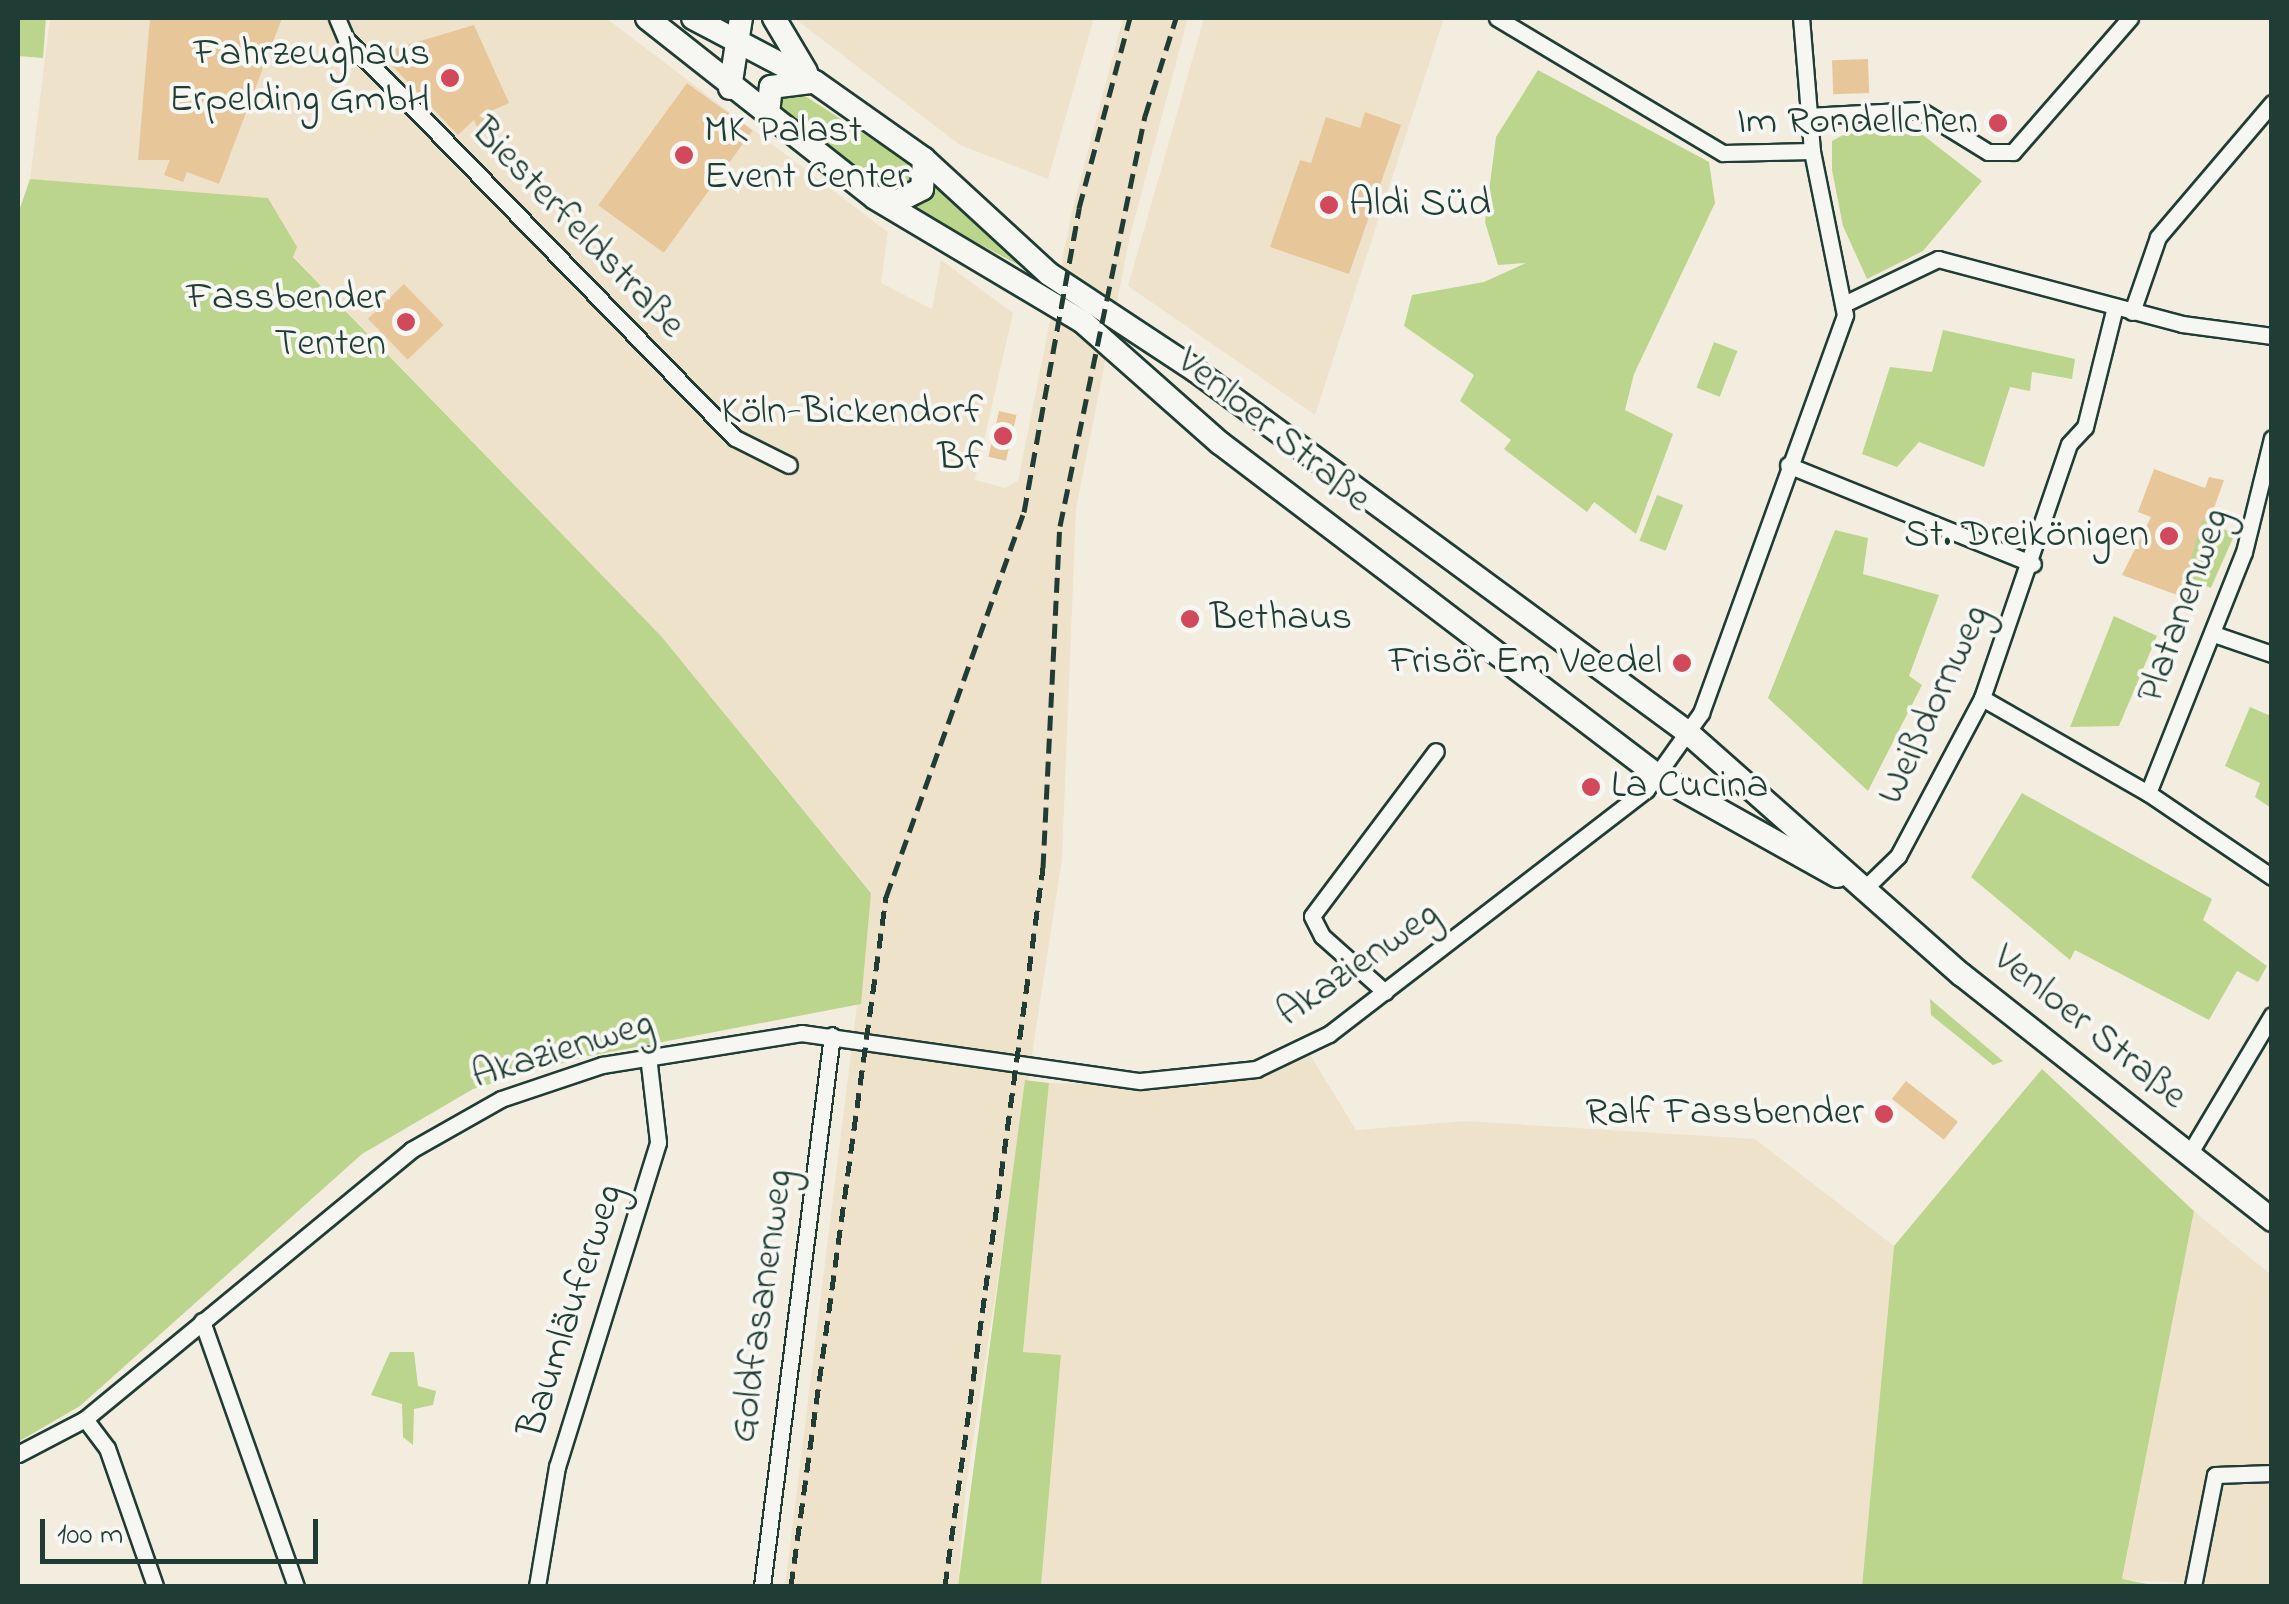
<!DOCTYPE html>
<html>
<head>
<meta charset="utf-8">
<style>
  body { margin:0 }
  #map { position:relative; width:2289px; height:1604px; overflow:hidden; background:#f3ede0; font-family:"Indie Flower",sans-serif }
  div>[style] { position:absolute }
  .built>* { inset:0; background:#efe2cb }
  .green>* { inset:0; background:#bcd58c; transform-origin:0 0 }
  .building>* { inset:0; background:#e7c799; transform-origin:0 0 }
  .roads { filter:drop-shadow(2px 0 #1f3d34) drop-shadow(-2px 0 #1f3d34) drop-shadow(0 2px #1f3d34) drop-shadow(0 -2px #1f3d34) }
  .street>* { height:15px; margin:-7.5px; padding:0 7.5px; transform-origin:7.5px; border-radius:7.5px; background:#f6f6f2 }
  .secondary>* { height:22px; margin:-11px; padding:0 11px; transform-origin:11px; border-radius:11px; background:#f6f6f2 }
  .rail>* { height:5px; margin-top:-2.5px; transform-origin:0; background:repeating-linear-gradient(90deg,#1f3d34 0 15px,transparent 0 23px) }
  .dots>* { width:28px; height:28px; translate:-50% -50%; box-sizing:border-box; border:5px solid #f6f6f2; border-radius:50% }
  span { translate:-50% -50%; white-space:nowrap; text-align:center; line-height:1.15; -webkit-text-stroke:8px #f6f6f2; paint-order:stroke }
  .poi-label { font-size:40px; color:#1f3d34 }
  .right { translate:-100% -50%; text-align:right }
  .left { translate:0 -50%; text-align:left }
  .street-label { font-size:40px; color:#1f3d34 }
  .frame { position:absolute; inset:0; border:20px solid #1f3d34; pointer-events:none }
  .scale { position:absolute; left:40px; top:1519px; width:278px; height:45px; box-sizing:border-box; border:5px solid #1f3d34; border-top:0; padding-left:12px; font-size:30px; line-height:35px; white-space:nowrap; color:#1f3d34; -webkit-text-stroke:8px #f6f6f2; paint-order:stroke }
</style>
</head>
<body>
<div id="map">
  <div class="built">
    <i style="clip-path:polygon(50px 18px,606px 18px,888px 232px,881px 283px,932px 309px,941px 260px,1013px 313px,975px 480px,1005px 488px,1018px 481px,1072px 211px,1123px 18px,1188px 18px,1130px 236px,1076px 509px,1062px 859px,966px 1486px,958px 1586px,785px 1586px,871px 892px,661px 636px,293px 256px,268px 199px,30px 179px)"></i>
    <i style="clip-path:polygon(794px 18px,1094px 18px,1048px 179px,960px 145px)"></i>
    <i style="clip-path:polygon(1204px 18px,1444px 18px,1315px 415px,1128px 286px)"></i>
    <i style="clip-path:polygon(1309px 1053px,1356px 1130px,1465px 1121px,1755px 1139px,1894px 1246px,1862px 1586px,1041px 1586px,1061px 1356px,1023px 1353px,1049px 1083px,1202px 1087px)"></i>
    <i style="clip-path:polygon(2194px 1211px,2271px 1275px,2271px 1586px,2122px 1580px)"></i>
  </div>
  <div class="green">
    <i style="clip-path:polygon(18px 18px,46px 18px,43px 58px,18px 56px)"></i>
    <i style="clip-path:polygon(1538px 70px,1709px 162px,1715px 203px,1634px 374px,1625px 410px,1673px 434px,1636px 534px,1594px 502px,1587px 512px,1504px 449px,1511px 440px,1460px 401px,1474px 375px,1404px 326px,1412px 295px,1484px 282px,1526px 263px,1498px 265px,1485px 222px,1496px 137px)"></i>
    <i style="clip-path:polygon(802px 94px,909px 163px,909px 185px,890px 189px,782px 118px,779px 96px)"></i>
    <i style="clip-path:polygon(1856px 128px,1919px 132px,1982px 181px,1923px 251px,1867px 279px,1843px 226px,1832px 170px,1832px 141px)"></i>
    <i style="clip-path:polygon(30px 179px,268px 198px,297px 247px,293px 257px,661px 636px,871px 893px,861px 1004px,584px 1057px,473px 1089px,362px 1154px,80px 1406px,18px 1442px,18px 214px)"></i>
    <i style="clip-path:polygon(938px 185px,1024px 265px,1024px 268px,912px 208px)"></i>
    <i style="clip-path:polygon(1943px 330px,2075px 359px,2072px 379px,2032px 372px,2030px 391px,2010px 387px,1984px 467px,1919px 442px,1897px 467px,1862px 454px,1890px 367px,1932px 372px)"></i>
    <i style="left:1714px;top:342px;width:25px;height:49px;rotate:21deg"></i>
    <i style="left:1657px;top:495px;width:28px;height:49px;rotate:21deg"></i>
    <i style="left:2201px;top:519px;width:37px;height:59px;rotate:24deg"></i>
    <i style="clip-path:polygon(1835px 530px,1868px 538px,1863px 574px,1939px 595px,1909px 676px,1922px 685px,1868px 791px,1768px 698px)"></i>
    <i style="clip-path:polygon(2114px 616px,2157px 636px,2119px 726px,2070px 727px)"></i>
    <i style="clip-path:polygon(2250px 707px,2271px 716px,2271px 828px,2271px 808px,2255px 797px,2260px 783px,2225px 766px)"></i>
    <i style="clip-path:polygon(2022px 793px,2212px 899px,2203px 920px,2267px 966px,2258px 982px,2237px 971px,2209px 1020px,2075px 950px,2070px 960px,1971px 877px)"></i>
    <i style="clip-path:polygon(1930px 999px,2003px 1061px,1993px 1065px,1931px 1015px)"></i>
    <i style="clip-path:polygon(2042px 1069px,2194px 1211px,2122px 1579px,2157px 1586px,1862px 1586px,1894px 1246px)"></i>
    <i style="clip-path:polygon(1025px 1080px,1049px 1083px,1023px 1352px,1061px 1355px,1041px 1586px,958px 1586px)"></i>
    <i style="clip-path:polygon(390px 1352px,414px 1352px,418px 1386px,436px 1391px,433px 1405px,414px 1409px,413px 1445px,403px 1437px,402px 1404px,371px 1395px)"></i>
  </div>
  <div class="building">
    <i style="clip-path:polygon(150px 18px,282px 18px,219px 184px,187px 172px,183px 182px,164px 175px,170px 160px,138px 160px)"></i>
    <i style="clip-path:polygon(474px 25px,509px 103px,491px 111px,498px 129px,481px 136px,474px 120px,458px 135px,380px 53px)"></i>
    <i style="left:1868px;top:59px;width:34px;height:36px;rotate:88deg"></i>
    <i style="left:687px;top:83px;width:81px;height:151px;rotate:36deg"></i>
    <i style="clip-path:polygon(1365px 112px,1401px 125px,1349px 274px,1270px 247px,1300px 160px,1311px 163px,1326px 117px,1360px 128px)"></i>
    <i style="left:404px;top:284px;width:57px;height:50px;rotate:46deg"></i>
    <i style="left:999px;top:411px;width:18px;height:47px;rotate:13deg"></i>
    <i style="clip-path:polygon(2154px 469px,2205px 488px,2209px 477px,2224px 480px,2209px 522px,2202px 520px,2180px 596px,2122px 575px,2151px 517px,2138px 512px)"></i>
    <i style="left:1906px;top:1081px;width:66px;height:23px;rotate:38deg"></i>
  </div>
  <div class="roads">
    <div class="street">
      <i style="left:337px;top:18px;width:23px;rotate:67deg"></i>
      <i style="left:346px;top:39px;width:557px;rotate:45.73deg"></i>
      <i style="left:735px;top:438px;width:60px;rotate:26.6deg"></i>
      <i style="left:1497px;top:18px;width:263px;rotate:30.9deg"></i>
      <i style="left:1723px;top:153px;width:89px;rotate:-1.3deg"></i>
      <i style="left:1807px;top:116px;width:113px;rotate:-3deg"></i>
      <i style="left:1920px;top:110px;width:80px;rotate:31.7deg"></i>
      <i style="left:1988px;top:152px;width:25px"></i>
      <i style="left:2013px;top:152px;width:178px;rotate:-48.9deg"></i>
      <i style="left:1846px;top:303px;width:102px;rotate:-25.6deg"></i>
      <i style="left:1938px;top:259px;width:253px;rotate:14.9deg"></i>
      <i style="left:2182px;top:324px;width:91px;rotate:7.6deg"></i>
      <i style="left:2132px;top:312px;width:79px;rotate:-70.9deg"></i>
      <i style="left:2158px;top:237px;width:176px;rotate:-49.6deg"></i>
      <i style="left:1788px;top:465px;width:264px;rotate:22deg"></i>
      <i style="left:2214px;top:634px;width:61px;rotate:19deg"></i>
      <i style="left:1982px;top:698px;width:191px;rotate:29.8deg"></i>
      <i style="left:2148px;top:793px;width:150px;rotate:34.1deg"></i>
      <i style="left:2148px;top:793px;width:259px;rotate:-68.3deg"></i>
      <i style="left:2244px;top:552px;width:117px;rotate:-76.2deg"></i>
      <i style="left:1862px;top:891px;width:50px;rotate:-44.2deg"></i>
      <i style="left:1898px;top:856px;width:179px;rotate:-62deg"></i>
      <i style="left:1982px;top:698px;width:268px;rotate:-71.1deg"></i>
      <i style="left:2069px;top:444px;width:23px;rotate:-47deg"></i>
      <i style="left:2085px;top:427px;width:124px;rotate:-76deg"></i>
      <i style="left:1385px;top:992px;width:84px;rotate:-138.4deg"></i>
      <i style="left:1322px;top:936px;width:22px;rotate:-117deg"></i>
      <i style="left:1312px;top:916px;width:206px;rotate:-53.1deg"></i>
      <i style="left:2188px;top:1156px;width:164px;rotate:-59.2deg"></i>
      <i style="left:202px;top:1321px;width:281px;rotate:70.5deg"></i>
      <i style="left:85px;top:1419px;width:36px;rotate:53deg"></i>
      <i style="left:107px;top:1448px;width:146px;rotate:70.8deg"></i>
      <i style="left:18px;top:1454px;width:76px;rotate:-27.6deg"></i>
      <i style="left:85px;top:1419px;width:423px;rotate:-39.5deg"></i>
      <i style="left:411px;top:1150px;width:103px;rotate:-29.5deg"></i>
      <i style="left:501px;top:1099px;width:107px;rotate:-18.6deg"></i>
      <i style="left:602px;top:1065px;width:202px;rotate:-9.1deg"></i>
      <i style="left:801px;top:1033px;width:342px;rotate:8.1deg"></i>
      <i style="left:1140px;top:1081px;width:117px;rotate:-5.9deg"></i>
      <i style="left:1256px;top:1069px;width:81px;rotate:-25.6deg"></i>
      <i style="left:1329px;top:1034px;width:400px;rotate:-37.6deg"></i>
      <i style="left:1646px;top:790px;width:95px;rotate:-54.5deg"></i>
      <i style="left:1701px;top:713px;width:423px;rotate:-70.1deg"></i>
      <i style="left:1845px;top:315px;width:167px;rotate:-101.4deg"></i>
      <i style="left:1812px;top:151px;width:133px;rotate:-94.7deg"></i>
      <i style="left:537px;top:1586px;width:121px;rotate:-80.5deg"></i>
      <i style="left:557px;top:1467px;width:340px;rotate:-72.7deg"></i>
      <i style="left:658px;top:1142px;width:88px;rotate:-96.6deg"></i>
      <i style="left:762px;top:1586px;width:555px;rotate:-82.76deg"></i>
      <i style="left:2193px;top:1586px;width:113px;rotate:-78.8deg"></i>
      <i style="left:2215px;top:1475px;width:57px;rotate:-2deg"></i>
    </div>
    <div class="secondary">
      <i style="left:647px;top:18px;width:290px;rotate:38.3deg"></i>
      <i style="left:875px;top:198px;width:242px;rotate:30.8deg"></i>
      <i style="left:1083px;top:322px;width:183px;rotate:41.5deg"></i>
      <i style="left:1220px;top:443px;width:550px;rotate:37.24deg"></i>
      <i style="left:1658px;top:776px;width:205px;rotate:29.2deg"></i>
      <i style="left:693px;top:18px;width:138px;rotate:27.7deg"></i>
      <i style="left:815px;top:82px;width:133px;rotate:35.2deg"></i>
      <i style="left:924px;top:159px;width:170px;rotate:42.6deg"></i>
      <i style="left:1049px;top:274px;width:176px;rotate:33.4deg"></i>
      <i style="left:1196px;top:371px;width:609px;rotate:36.32deg"></i>
      <i style="left:1687px;top:732px;width:367px;rotate:41.5deg"></i>
      <i style="left:1962px;top:975px;width:395px;rotate:38.3deg"></i>
      <i style="left:774px;top:18px;width:63px;rotate:59.3deg"></i>
      <i style="left:730px;top:88px;width:71px;rotate:-81.1deg"></i>
      <i style="left:768px;top:114px;width:27px;rotate:-84deg"></i>
      <i style="left:771px;top:87px;width:40px;rotate:-7.1deg"></i>
      <i style="left:879px;top:198px;width:17px;rotate:13deg"></i>
      <i style="left:896px;top:202px;width:29px;rotate:-27deg"></i>
      <i style="left:922px;top:189px;width:30px;rotate:-86deg"></i>
    </div>
  </div>
  <div class="rail">
    <i style="left:791px;top:1586px;width:696px;rotate:-82.15deg"></i>
    <i style="left:886px;top:897px;width:409px;rotate:-70.3deg"></i>
    <i style="left:1024px;top:512px;width:309px;rotate:-79.7deg"></i>
    <i style="left:1079px;top:208px;width:197px;rotate:-75deg"></i>
    <i style="left:945px;top:1586px;width:725px;rotate:-82.23deg"></i>
    <i style="left:1043px;top:868px;width:342px;rotate:-87.2deg"></i>
    <i style="left:1060px;top:526px;width:419px;rotate:-78.3deg"></i>
    <i style="left:1145px;top:116px;width:103px;rotate:-72.4deg"></i>
  </div>
  <div class="dots">
    <i style="left:450px;top:78px;background:#d1495b"></i>
    <i style="left:1998px;top:123px;background:#d1495b"></i>
    <i style="left:684px;top:155px;background:#d1495b"></i>
    <i style="left:1329px;top:205px;background:#d1495b"></i>
    <i style="left:406px;top:322px;background:#d1495b"></i>
    <i style="left:1003px;top:436px;background:#d1495b"></i>
    <i style="left:2169px;top:536px;background:#d1495b"></i>
    <i style="left:1190px;top:619px;background:#d1495b"></i>
    <i style="left:1682px;top:663px;background:#d1495b"></i>
    <i style="left:1591px;top:787px;background:#d1495b"></i>
    <i style="left:1884px;top:1114px;background:#d1495b"></i>
  </div>
  <div class="poi-label">
    <span class="right" style="left:430px;top:78px">Fahrzeughaus<br>Erpelding GmbH</span>
    <span class="right" style="left:1978px;top:123px">Im Rondellchen</span>
    <span class="left" style="left:704px;top:155px">MK Palast<br>Event Center</span>
    <span class="left" style="left:1349px;top:205px">Aldi Süd</span>
    <span class="right" style="left:386px;top:322px">Fassbender<br>Tenten</span>
    <span class="right" style="left:983px;top:436px">Köln-Bickendorf<br>Bf</span>
    <span class="right" style="left:2149px;top:536px">St. Dreikönigen</span>
    <span class="left" style="left:1210px;top:619px">Bethaus</span>
    <span class="right" style="left:1662px;top:663px">Frisör Em Veedel</span>
    <span class="left" style="left:1611px;top:787px">La Cucina</span>
    <span class="right" style="left:1864px;top:1114px">Ralf Fassbender</span>
  </div>
  <div class="street-label">
    <span style="left:577px;top:229px;rotate:46deg">Biesterfeldstraße</span>
    <span style="left:1273px;top:431px;rotate:39deg">Venloer Straße</span>
    <span style="left:2185px;top:606px;rotate:-70deg">Platanenweg</span>
    <span style="left:1935px;top:705px;rotate:-65deg">Weißdornweg</span>
    <span style="left:1359px;top:965px;rotate:-35deg">Akazienweg</span>
    <span style="left:2089px;top:1028px;rotate:39deg">Venloer Straße</span>
    <span style="left:563px;top:1051px;rotate:-17deg">Akazienweg</span>
    <span style="left:763px;top:1306px;rotate:-82deg">Goldfasanenweg</span>
    <span style="left:572px;top:1311px;rotate:-72deg">Baumläuferweg</span>
  </div>
  <div class="frame"></div>
  <div class="scale">100 m</div>
</div>
</body>
</html>
